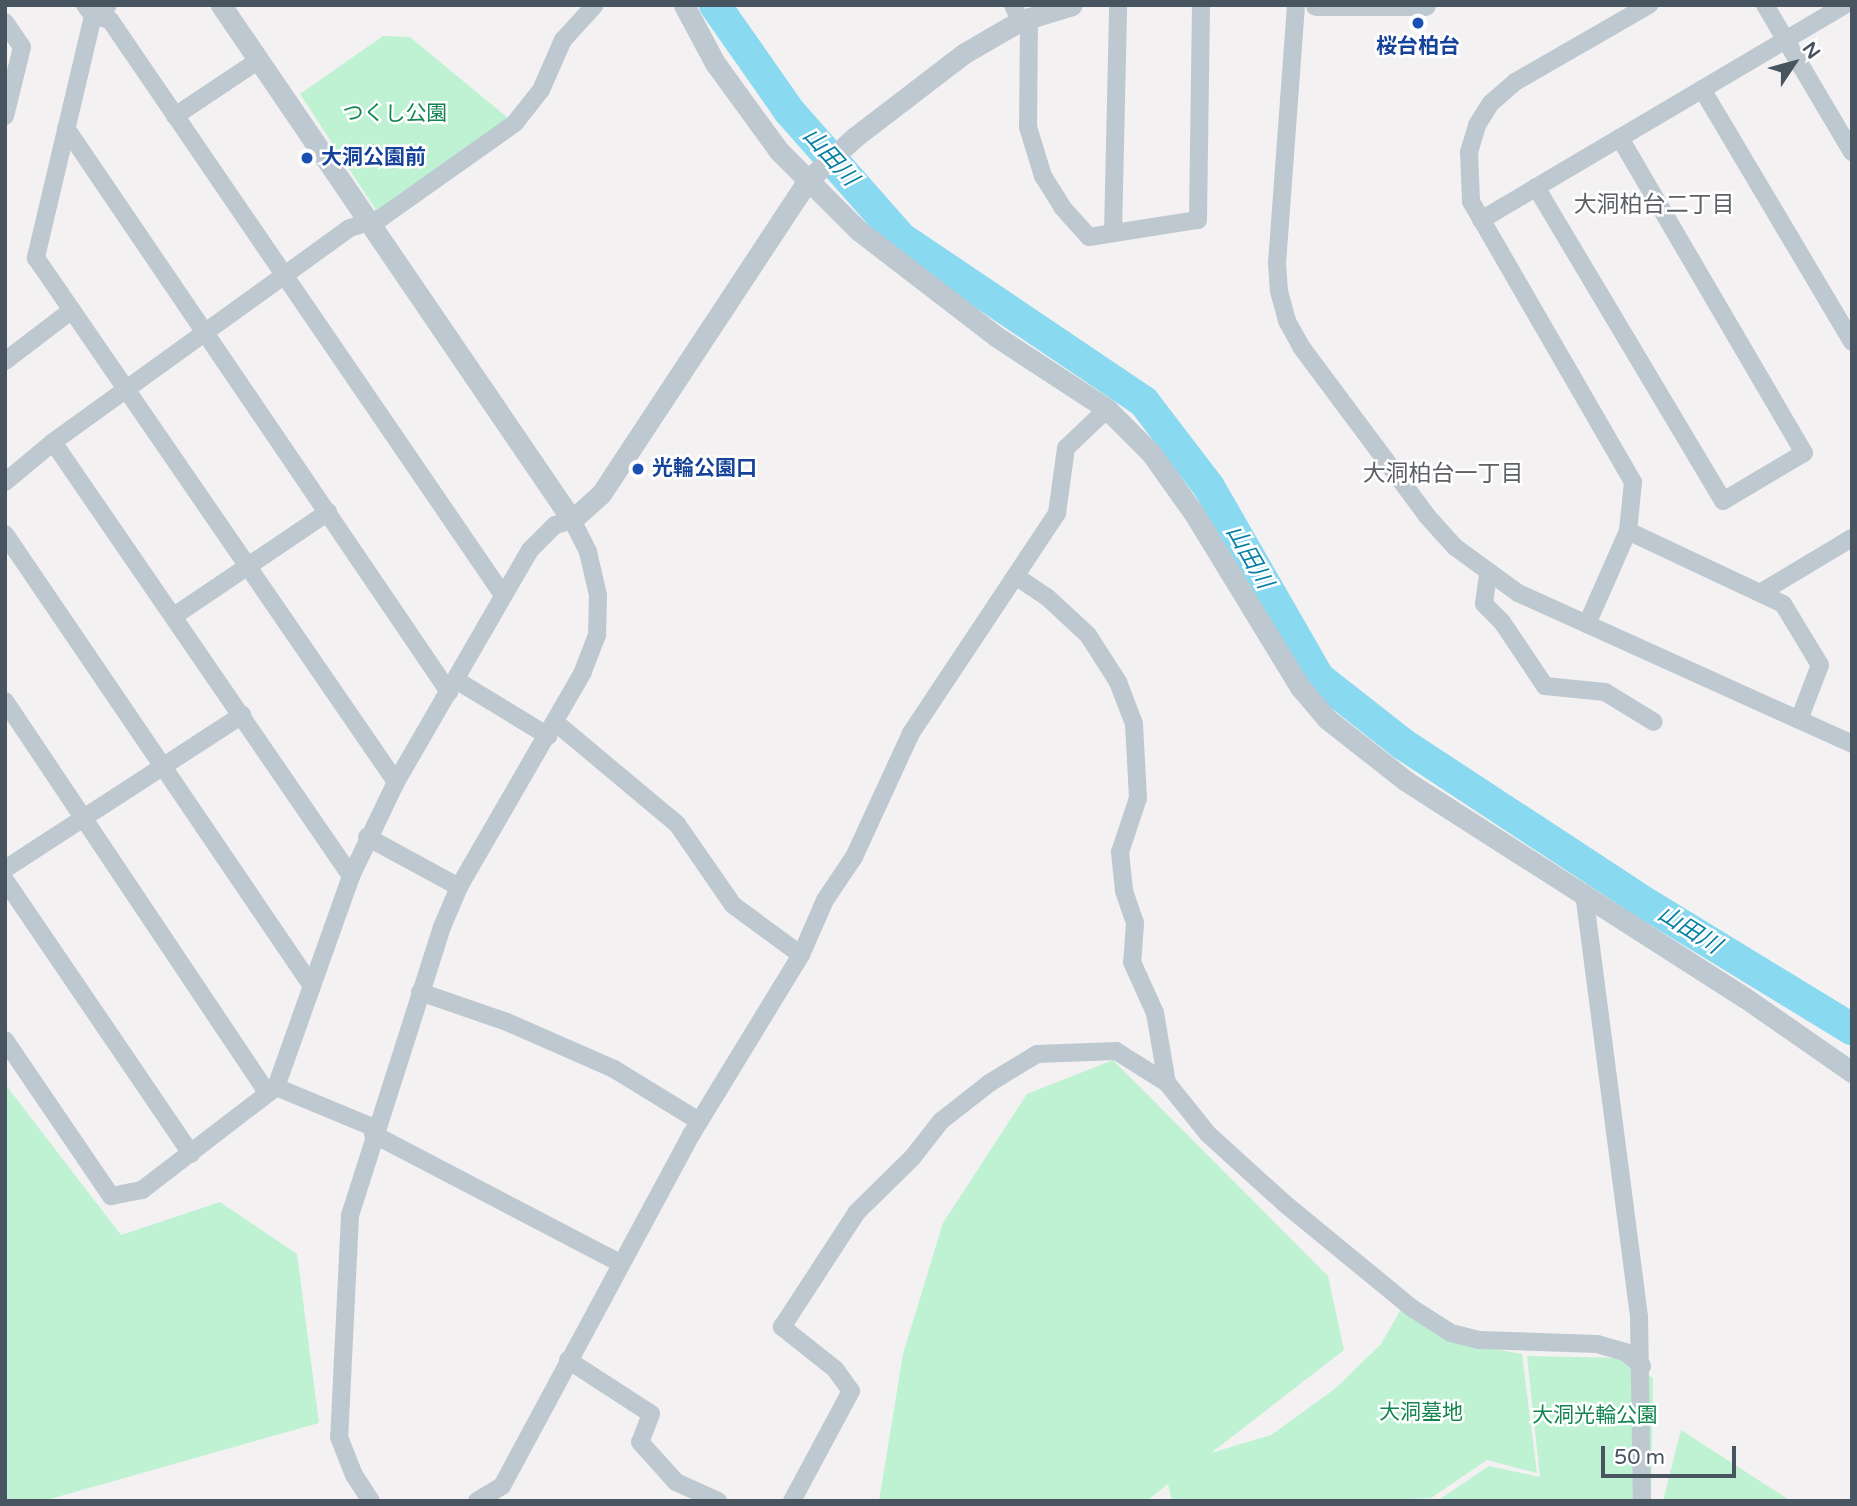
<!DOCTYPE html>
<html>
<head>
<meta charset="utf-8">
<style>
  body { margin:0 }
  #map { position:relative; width:1857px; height:1506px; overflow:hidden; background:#f3f1f1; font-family:"Varela Round","Noto Sans JP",sans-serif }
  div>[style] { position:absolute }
  .green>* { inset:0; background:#bef2d3 }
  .river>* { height:32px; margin:-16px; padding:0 16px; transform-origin:16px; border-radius:16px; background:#89d9f0 }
  .minor>* { height:18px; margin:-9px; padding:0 9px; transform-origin:9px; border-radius:9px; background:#bec8d0 }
  .tertiary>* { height:21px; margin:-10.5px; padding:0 10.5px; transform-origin:10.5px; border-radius:10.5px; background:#bec8d0 }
  .dots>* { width:19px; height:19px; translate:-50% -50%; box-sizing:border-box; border:4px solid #fff; border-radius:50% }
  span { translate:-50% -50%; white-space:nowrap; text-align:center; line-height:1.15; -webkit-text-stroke:5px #fff; paint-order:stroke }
  .transit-label { font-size:21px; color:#164399; font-weight:700 }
  .left { translate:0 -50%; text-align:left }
  .park-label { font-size:21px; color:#13864f }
  .water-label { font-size:23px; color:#0780a4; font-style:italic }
  .neighbourhood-label { font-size:23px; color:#5d6166 }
  .frame { position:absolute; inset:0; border:7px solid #48545f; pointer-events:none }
  .north { position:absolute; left:1759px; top:28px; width:70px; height:70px; -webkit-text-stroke:5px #fff; paint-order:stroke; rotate:54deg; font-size:19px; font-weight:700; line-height:28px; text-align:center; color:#48545f }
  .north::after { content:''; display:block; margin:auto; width:24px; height:32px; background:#48545f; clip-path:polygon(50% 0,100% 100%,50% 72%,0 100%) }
  .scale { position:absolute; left:1601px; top:1446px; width:135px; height:32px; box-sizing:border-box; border:4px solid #48545f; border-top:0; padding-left:9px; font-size:21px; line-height:24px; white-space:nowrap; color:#48545f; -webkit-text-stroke:5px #fff; paint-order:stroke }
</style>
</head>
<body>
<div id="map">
  <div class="green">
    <i style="clip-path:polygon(383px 36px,410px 37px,508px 118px,378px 213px,300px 94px)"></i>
    <i style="clip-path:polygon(1113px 1060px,1328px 1276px,1344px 1350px,1211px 1453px,1271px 1435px,1336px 1388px,1381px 1344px,1401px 1309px,1448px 1341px,1522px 1354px,1537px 1473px,1487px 1460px,1431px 1498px,1365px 1501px,1172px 1501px,1168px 1484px,1147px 1501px,879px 1501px,903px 1354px,943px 1223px,1027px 1094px)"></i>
    <i style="clip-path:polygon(5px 1084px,121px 1235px,220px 1202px,297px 1254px,319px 1423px,43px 1501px,5px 1501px)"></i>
    <i style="clip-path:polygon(1527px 1356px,1622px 1358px,1653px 1378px,1651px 1501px,1437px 1501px,1489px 1466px,1540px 1477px)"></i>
    <i style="clip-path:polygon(1681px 1430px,1791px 1501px,1663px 1501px)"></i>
  </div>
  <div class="river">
    <i style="left:715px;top:5px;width:131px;rotate:55deg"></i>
    <i style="left:790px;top:112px;width:168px;rotate:48.6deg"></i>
    <i style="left:901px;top:238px;width:293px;rotate:34deg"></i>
    <i style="left:1144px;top:402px;width:107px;rotate:52.6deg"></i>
    <i style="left:1209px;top:487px;width:220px;rotate:60.1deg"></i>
    <i style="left:1319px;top:678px;width:107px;rotate:38.2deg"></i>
    <i style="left:1403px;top:744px;width:280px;rotate:33.3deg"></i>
    <i style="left:1637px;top:898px;width:252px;rotate:31.4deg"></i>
  </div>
  <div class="minor">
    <i style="left:85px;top:5px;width:14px;rotate:54deg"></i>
    <i style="left:93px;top:16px;width:17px;rotate:13deg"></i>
    <i style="left:110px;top:20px;width:696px;rotate:55.65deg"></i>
    <i style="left:108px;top:5px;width:19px;rotate:144deg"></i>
    <i style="left:93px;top:16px;width:249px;rotate:103.3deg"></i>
    <i style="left:36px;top:258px;width:636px;rotate:55.51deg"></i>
    <i style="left:1013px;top:5px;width:17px;rotate:66deg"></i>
    <i style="left:1296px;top:5px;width:259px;rotate:94.2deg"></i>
    <i style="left:1277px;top:263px;width:28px;rotate:86deg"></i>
    <i style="left:1279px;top:291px;width:31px;rotate:75deg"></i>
    <i style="left:1287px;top:321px;width:31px;rotate:61deg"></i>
    <i style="left:1302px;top:348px;width:209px;rotate:53.3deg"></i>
    <i style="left:1427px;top:516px;width:42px;rotate:47.9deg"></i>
    <i style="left:1455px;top:547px;width:78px;rotate:36.1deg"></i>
    <i style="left:1518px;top:593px;width:367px;rotate:24.3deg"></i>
    <i style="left:1765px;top:5px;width:171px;rotate:59.4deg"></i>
    <i style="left:1029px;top:17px;width:110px;rotate:90.5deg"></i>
    <i style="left:1028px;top:127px;width:51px;rotate:73deg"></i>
    <i style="left:1043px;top:176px;width:36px;rotate:58deg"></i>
    <i style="left:1062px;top:207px;width:40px;rotate:48deg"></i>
    <i style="left:1089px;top:237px;width:110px;rotate:-8.9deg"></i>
    <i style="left:1198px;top:220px;width:215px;rotate:-89.2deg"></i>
    <i style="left:5px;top:22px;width:30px;rotate:56deg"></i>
    <i style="left:22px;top:47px;width:71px;rotate:103.8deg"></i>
    <i style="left:1702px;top:89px;width:294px;rotate:59.3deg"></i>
    <i style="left:175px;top:116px;width:101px;rotate:-33.7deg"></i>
    <i style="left:66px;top:128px;width:682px;rotate:55.82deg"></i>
    <i style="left:1536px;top:187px;width:365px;rotate:59.2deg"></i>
    <i style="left:1723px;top:501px;width:94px;rotate:-30.7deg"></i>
    <i style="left:1804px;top:453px;width:365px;rotate:-120.3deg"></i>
    <i style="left:1481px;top:220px;width:422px;rotate:-30.6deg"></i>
    <i style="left:1113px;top:233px;width:228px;rotate:-88.7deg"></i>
    <i style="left:5px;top:361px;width:84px;rotate:-37.3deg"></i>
    <i style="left:53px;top:442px;width:526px;rotate:55.53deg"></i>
    <i style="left:5px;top:482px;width:62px;rotate:-39.8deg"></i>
    <i style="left:53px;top:442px;width:366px;rotate:-35.8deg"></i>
    <i style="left:350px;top:228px;width:33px;rotate:-18deg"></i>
    <i style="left:381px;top:218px;width:164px;rotate:-35.3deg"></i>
    <i style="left:515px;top:123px;width:42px;rotate:-51.8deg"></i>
    <i style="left:541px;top:90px;width:55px;rotate:-66.3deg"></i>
    <i style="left:563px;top:40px;width:47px;rotate:-47.6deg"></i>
    <i style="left:1628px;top:531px;width:171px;rotate:25.2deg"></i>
    <i style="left:1783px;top:604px;width:71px;rotate:58.8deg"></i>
    <i style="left:1820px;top:665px;width:59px;rotate:110.9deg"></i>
    <i style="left:5px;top:534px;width:546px;rotate:55.82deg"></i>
    <i style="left:1488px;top:575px;width:29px;rotate:98deg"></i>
    <i style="left:1484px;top:604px;width:25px;rotate:45deg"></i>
    <i style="left:1502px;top:622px;width:77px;rotate:56.1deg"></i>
    <i style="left:1545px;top:686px;width:60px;rotate:5.7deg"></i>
    <i style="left:1605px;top:692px;width:57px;rotate:31.5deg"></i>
    <i style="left:1017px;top:577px;width:36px;rotate:34deg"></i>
    <i style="left:1047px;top:597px;width:56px;rotate:42.8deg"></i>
    <i style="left:1088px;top:635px;width:56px;rotate:57.4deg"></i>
    <i style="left:1118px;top:682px;width:45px;rotate:69.1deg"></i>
    <i style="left:1134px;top:724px;width:74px;rotate:86.9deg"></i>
    <i style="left:1138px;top:798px;width:57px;rotate:108.4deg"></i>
    <i style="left:1120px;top:852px;width:39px;rotate:84deg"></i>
    <i style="left:1124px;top:891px;width:34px;rotate:71deg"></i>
    <i style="left:1135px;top:923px;width:39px;rotate:94deg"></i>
    <i style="left:1132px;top:962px;width:56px;rotate:65.7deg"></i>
    <i style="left:1155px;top:1013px;width:71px;rotate:80.3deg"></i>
    <i style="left:1167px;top:1083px;width:65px;rotate:51.2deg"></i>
    <i style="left:1208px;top:1134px;width:103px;rotate:42.2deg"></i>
    <i style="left:1284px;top:1203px;width:166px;rotate:39.4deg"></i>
    <i style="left:1412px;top:1308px;width:46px;rotate:32.7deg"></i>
    <i style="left:1451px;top:1333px;width:29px;rotate:14deg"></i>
    <i style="left:1479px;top:1340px;width:118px;rotate:1.9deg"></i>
    <i style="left:1597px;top:1344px;width:29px;rotate:16deg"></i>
    <i style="left:1625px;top:1352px;width:22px;rotate:39deg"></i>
    <i style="left:1760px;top:593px;width:107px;rotate:-30.9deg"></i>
    <i style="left:174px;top:616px;width:186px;rotate:-34deg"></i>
    <i style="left:1587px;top:624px;width:102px;rotate:-66.2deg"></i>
    <i style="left:1628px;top:531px;width:49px;rotate:-84.2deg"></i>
    <i style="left:1633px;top:482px;width:324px;rotate:-120deg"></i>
    <i style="left:1471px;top:201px;width:49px;rotate:-92.3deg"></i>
    <i style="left:1469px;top:152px;width:28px;rotate:-73deg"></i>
    <i style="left:1477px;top:125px;width:26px;rotate:-58deg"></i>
    <i style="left:1491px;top:103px;width:32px;rotate:-41deg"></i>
    <i style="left:1515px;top:82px;width:155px;rotate:-29.9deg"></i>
    <i style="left:456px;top:680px;width:108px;rotate:31.3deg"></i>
    <i style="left:5px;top:701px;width:471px;rotate:56.2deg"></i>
    <i style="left:555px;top:722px;width:159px;rotate:39.9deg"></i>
    <i style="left:677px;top:824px;width:98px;rotate:55.3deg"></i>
    <i style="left:733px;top:905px;width:84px;rotate:36.3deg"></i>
    <i style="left:367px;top:837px;width:105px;rotate:28.5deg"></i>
    <i style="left:5px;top:869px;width:283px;rotate:-33deg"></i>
    <i style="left:5px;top:880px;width:331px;rotate:55.8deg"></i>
    <i style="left:1584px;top:893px;width:428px;rotate:82.6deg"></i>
    <i style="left:1639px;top:1317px;width:184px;rotate:89.1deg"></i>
    <i style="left:420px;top:992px;width:92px;rotate:19deg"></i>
    <i style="left:507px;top:1022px;width:117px;rotate:23.7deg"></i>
    <i style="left:614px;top:1069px;width:100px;rotate:31.5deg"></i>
    <i style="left:5px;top:1040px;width:189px;rotate:55.8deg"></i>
    <i style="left:111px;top:1196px;width:32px;rotate:-11deg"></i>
    <i style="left:142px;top:1190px;width:169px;rotate:-37.5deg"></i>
    <i style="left:276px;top:1087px;width:224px;rotate:-70.4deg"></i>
    <i style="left:351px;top:876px;width:104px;rotate:-64.4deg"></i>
    <i style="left:396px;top:782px;width:268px;rotate:-60deg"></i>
    <i style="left:530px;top:550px;width:35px;rotate:-45deg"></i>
    <i style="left:555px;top:525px;width:18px;rotate:-16deg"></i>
    <i style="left:572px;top:520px;width:36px;rotate:63deg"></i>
    <i style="left:588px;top:552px;width:44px;rotate:76.9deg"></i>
    <i style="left:598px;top:595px;width:40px;rotate:91.4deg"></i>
    <i style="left:597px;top:635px;width:40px;rotate:111deg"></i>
    <i style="left:583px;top:672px;width:248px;rotate:120deg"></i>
    <i style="left:459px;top:887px;width:43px;rotate:113deg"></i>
    <i style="left:442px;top:927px;width:303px;rotate:107.7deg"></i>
    <i style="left:350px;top:1216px;width:221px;rotate:92.8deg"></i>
    <i style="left:339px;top:1437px;width:41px;rotate:68.5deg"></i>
    <i style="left:354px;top:1475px;width:31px;rotate:57deg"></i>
    <i style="left:276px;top:1087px;width:107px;rotate:22.5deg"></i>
    <i style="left:373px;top:1134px;width:279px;rotate:27.6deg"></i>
    <i style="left:568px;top:1360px;width:99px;rotate:33deg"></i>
    <i style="left:651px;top:1414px;width:30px;rotate:111deg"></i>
    <i style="left:640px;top:1442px;width:54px;rotate:48deg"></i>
    <i style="left:676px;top:1482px;width:46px;rotate:24.3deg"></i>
    <i style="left:477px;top:1501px;width:29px;rotate:-31deg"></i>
    <i style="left:502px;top:1486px;width:399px;rotate:-61.7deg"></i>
    <i style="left:691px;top:1135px;width:211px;rotate:-58.6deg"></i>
    <i style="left:801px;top:955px;width:60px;rotate:-66.4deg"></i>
    <i style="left:825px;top:900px;width:52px;rotate:-56deg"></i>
    <i style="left:854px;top:857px;width:136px;rotate:-65.3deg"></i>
    <i style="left:911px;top:733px;width:264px;rotate:-56.4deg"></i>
    <i style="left:1057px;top:513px;width:66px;rotate:-82.1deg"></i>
    <i style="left:1066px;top:448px;width:57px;rotate:-43.6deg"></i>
    <i style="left:792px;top:1501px;width:125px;rotate:-61.8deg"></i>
    <i style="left:851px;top:1391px;width:27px;rotate:-126deg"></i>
    <i style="left:835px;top:1369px;width:68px;rotate:-141.6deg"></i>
    <i style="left:782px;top:1327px;width:137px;rotate:-56.9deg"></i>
    <i style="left:857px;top:1212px;width:77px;rotate:-44.5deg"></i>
    <i style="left:912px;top:1158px;width:47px;rotate:-51.9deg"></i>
    <i style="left:941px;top:1121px;width:63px;rotate:-38deg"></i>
    <i style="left:991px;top:1082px;width:54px;rotate:-31.3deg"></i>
    <i style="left:1037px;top:1054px;width:79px;rotate:-2.2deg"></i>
    <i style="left:1116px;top:1051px;width:60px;rotate:32.1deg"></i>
  </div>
  <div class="tertiary">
    <i style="left:221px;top:5px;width:623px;rotate:55.72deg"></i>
    <i style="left:572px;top:520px;width:39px;rotate:-42deg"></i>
    <i style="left:601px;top:494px;width:376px;rotate:-56.6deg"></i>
    <i style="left:808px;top:180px;width:64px;rotate:-42.5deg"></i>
    <i style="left:855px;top:137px;width:136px;rotate:-37.5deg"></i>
    <i style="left:963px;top:54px;width:66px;rotate:-30.1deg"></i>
    <i style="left:1020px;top:21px;width:54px;rotate:-17.1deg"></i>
    <i style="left:684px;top:5px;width:66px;rotate:61.9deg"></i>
    <i style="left:715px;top:63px;width:109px;rotate:54deg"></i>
    <i style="left:779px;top:151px;width:112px;rotate:45deg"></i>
    <i style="left:858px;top:230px;width:175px;rotate:37.6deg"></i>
    <i style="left:997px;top:337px;width:131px;rotate:33.2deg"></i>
    <i style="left:1107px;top:409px;width:62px;rotate:45deg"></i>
    <i style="left:1151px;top:453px;width:76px;rotate:54.6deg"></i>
    <i style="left:1195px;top:515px;width:202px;rotate:58.6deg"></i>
    <i style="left:1300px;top:687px;width:42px;rotate:49.8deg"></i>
    <i style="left:1327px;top:719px;width:100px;rotate:38.1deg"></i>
    <i style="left:1406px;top:781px;width:401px;rotate:32.6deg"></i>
    <i style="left:1744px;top:997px;width:131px;rotate:34.8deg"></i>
    <i style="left:1316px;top:5px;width:109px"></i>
  </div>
  <div class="dots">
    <i style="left:1418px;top:23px;background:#1a4fb4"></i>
    <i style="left:307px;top:158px;background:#1a4fb4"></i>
    <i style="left:638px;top:469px;background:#1a4fb4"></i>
  </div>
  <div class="transit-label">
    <span style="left:1418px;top:47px">桜台柏台</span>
    <span class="left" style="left:321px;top:158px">大洞公園前</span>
    <span class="left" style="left:652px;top:469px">光輪公園口</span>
  </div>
  <div class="park-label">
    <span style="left:395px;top:114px">つくし公園</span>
    <span style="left:1421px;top:1413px">大洞墓地</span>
    <span style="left:1595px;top:1416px">大洞光輪公園</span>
  </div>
  <div class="water-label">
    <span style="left:830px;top:157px;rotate:48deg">山田川</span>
    <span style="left:1249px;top:557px;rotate:60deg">山田川</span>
    <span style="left:1689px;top:930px;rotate:32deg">山田川</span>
  </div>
  <div class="neighbourhood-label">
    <span style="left:1654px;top:205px">大洞柏台二丁目</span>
    <span style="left:1443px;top:474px">大洞柏台一丁目</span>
  </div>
  <div class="frame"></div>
  <div class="north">N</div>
  <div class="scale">50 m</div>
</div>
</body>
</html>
